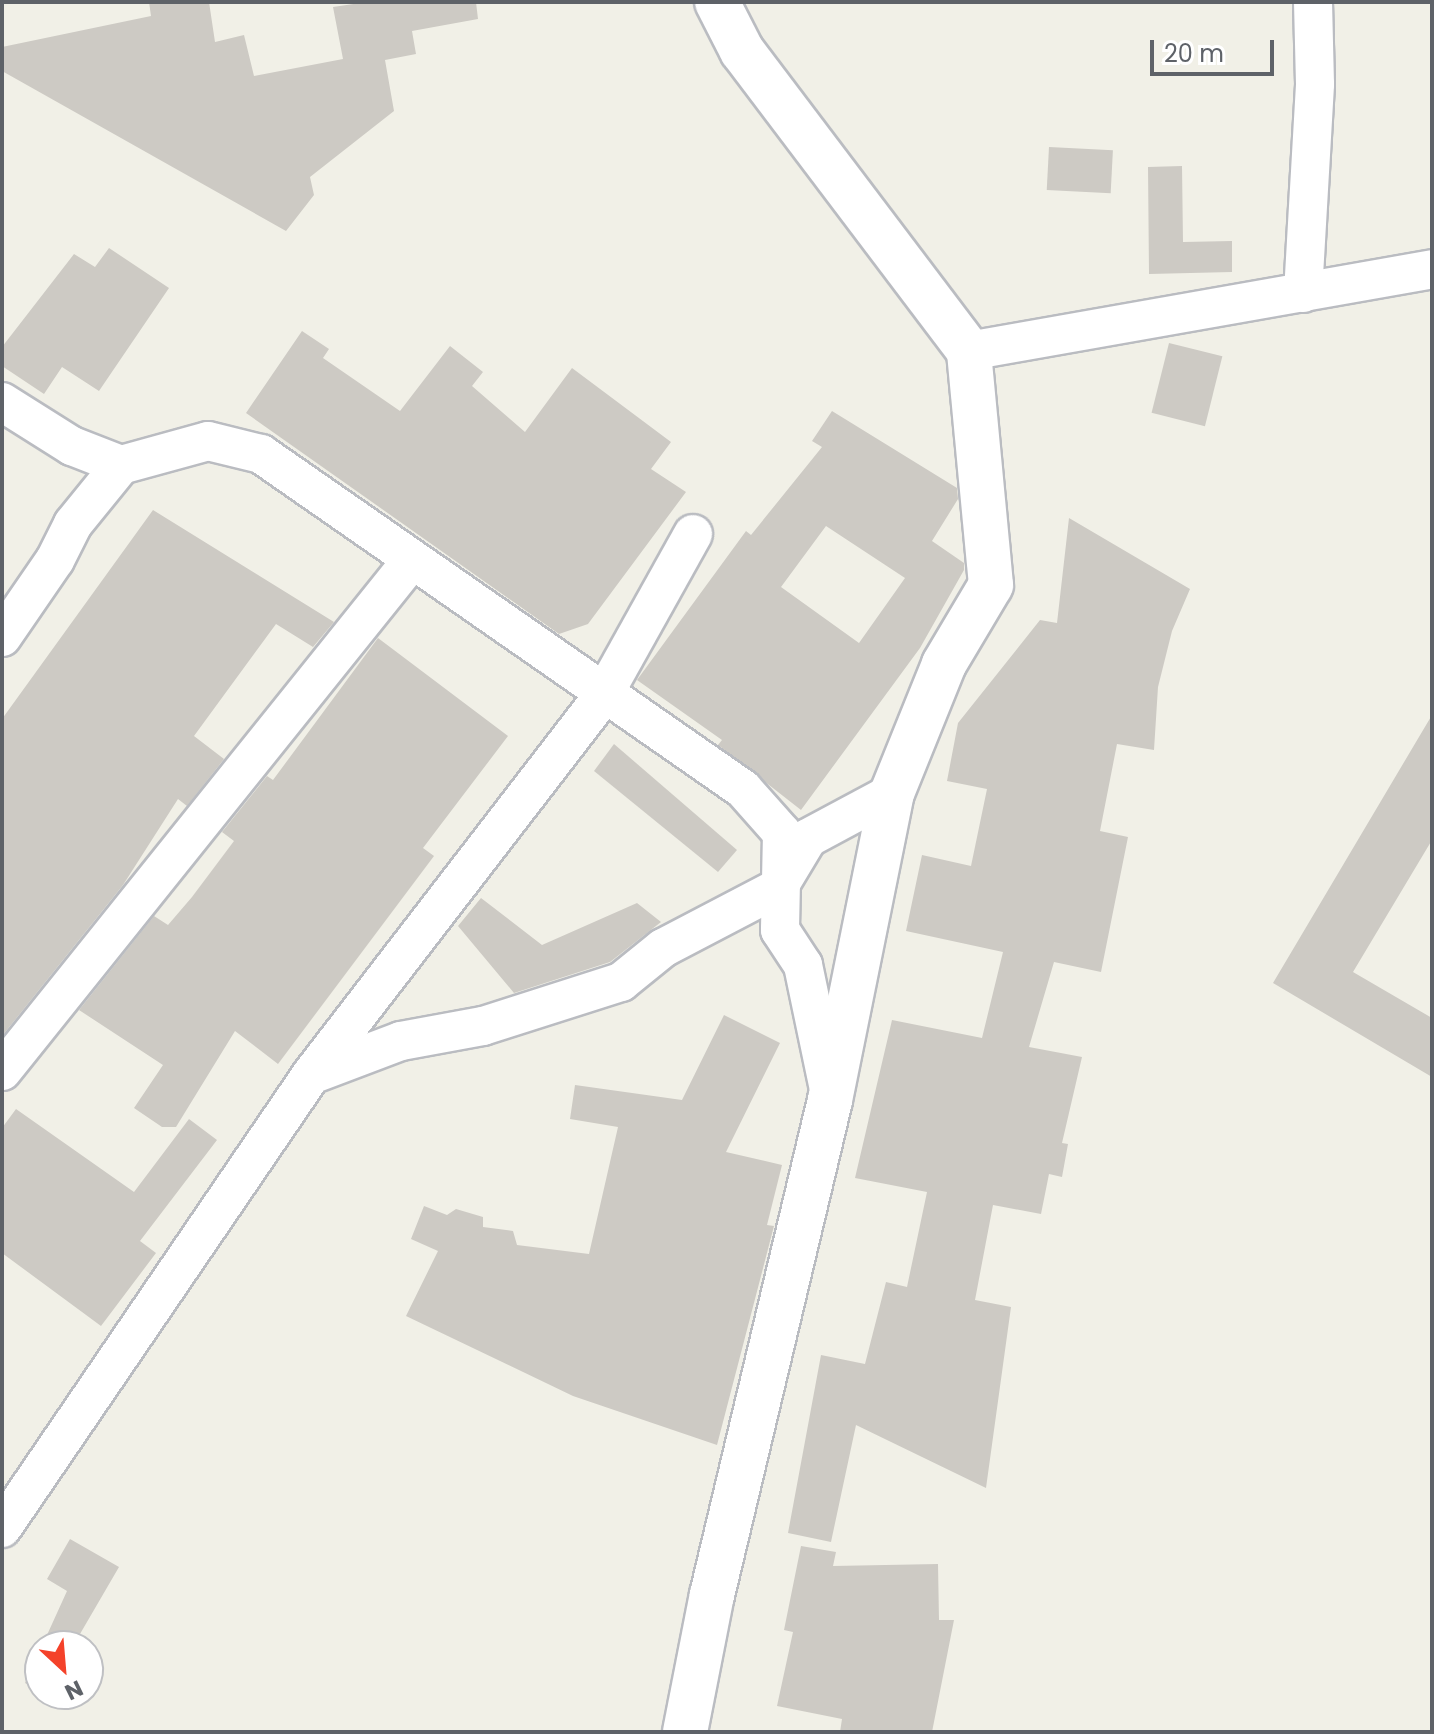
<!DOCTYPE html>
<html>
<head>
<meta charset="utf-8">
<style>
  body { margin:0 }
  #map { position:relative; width:1434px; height:1734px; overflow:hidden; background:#f1f0e7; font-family:Poppins,sans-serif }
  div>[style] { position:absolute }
  .building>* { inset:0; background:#cdcac4; transform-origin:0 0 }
  .roads { filter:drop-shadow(2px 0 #babcc1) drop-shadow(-2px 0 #babcc1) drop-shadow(0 2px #babcc1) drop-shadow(0 -2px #babcc1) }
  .minor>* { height:38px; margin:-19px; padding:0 19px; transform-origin:19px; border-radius:19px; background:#fff }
  .secondary>* { height:44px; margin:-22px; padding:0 22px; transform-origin:22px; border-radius:22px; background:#fff }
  span { translate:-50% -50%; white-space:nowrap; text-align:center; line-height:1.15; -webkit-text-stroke:6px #fff; paint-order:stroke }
  .frame { position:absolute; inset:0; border:4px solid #5e6268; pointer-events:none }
  .north { position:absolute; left:24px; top:1630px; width:80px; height:80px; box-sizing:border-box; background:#fff; border:2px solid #bfc0c3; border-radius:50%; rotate:154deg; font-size:22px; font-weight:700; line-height:32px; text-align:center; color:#5e6268 }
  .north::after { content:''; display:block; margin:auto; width:28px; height:36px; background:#f4422a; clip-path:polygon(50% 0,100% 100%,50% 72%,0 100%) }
  .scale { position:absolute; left:1150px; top:40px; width:124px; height:36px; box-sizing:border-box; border:4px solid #5e6268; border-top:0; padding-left:10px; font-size:24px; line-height:28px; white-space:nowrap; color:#5e6268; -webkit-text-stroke:6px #fff; paint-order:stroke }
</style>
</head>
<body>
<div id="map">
  <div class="building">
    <i style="clip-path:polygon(149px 2px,209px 2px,215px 42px,244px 35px,254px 76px,343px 59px,333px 7px,367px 2px,476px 2px,478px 19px,412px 31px,416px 54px,385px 60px,394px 111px,310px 177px,314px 195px,286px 231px,2px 71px,2px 47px,151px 16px)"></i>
    <i style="left:1049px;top:147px;width:64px;height:43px;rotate:3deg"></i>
    <i style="clip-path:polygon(1182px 166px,1183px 242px,1232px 241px,1232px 272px,1149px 274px,1148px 167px)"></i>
    <i style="clip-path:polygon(109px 248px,169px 288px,99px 391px,62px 367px,44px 394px,2px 366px,2px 347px,74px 254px,95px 267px)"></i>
    <i style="clip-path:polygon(302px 331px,329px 349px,323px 358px,400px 411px,450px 346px,483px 372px,472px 386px,525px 432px,572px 368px,671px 442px,651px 469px,686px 492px,588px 624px,559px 634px,246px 413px)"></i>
    <i style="left:1169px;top:343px;width:55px;height:72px;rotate:14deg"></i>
    <i style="clip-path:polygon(evenodd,832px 411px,957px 488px,958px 499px,932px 541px,964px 563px,964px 570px,920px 648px,801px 810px,718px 745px,722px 740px,637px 680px,746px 531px,751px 535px,822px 447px,812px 441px,832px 411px,826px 526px,905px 578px,859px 643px,781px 587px,826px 526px)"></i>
    <i style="clip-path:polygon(153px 510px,334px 622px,313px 647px,276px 624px,194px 736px,224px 759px,187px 806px,178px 799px,123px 885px,2px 1036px,2px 719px)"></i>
    <i style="clip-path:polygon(1069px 518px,1190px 589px,1172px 631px,1158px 687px,1154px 750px,1117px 744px,1100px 831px,1128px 837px,1101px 972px,1054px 962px,1029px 1047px,1082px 1057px,1062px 1143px,1068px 1144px,1062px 1177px,1049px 1174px,1041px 1214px,993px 1205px,975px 1300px,1011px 1307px,986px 1488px,856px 1425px,831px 1542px,788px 1533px,821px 1355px,865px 1364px,886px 1282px,907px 1287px,927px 1192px,855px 1178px,892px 1020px,982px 1038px,1003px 952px,906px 931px,922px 855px,971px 866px,987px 789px,947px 781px,958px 723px,1040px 620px,1057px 623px)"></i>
    <i style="clip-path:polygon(378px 638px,508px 736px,423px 848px,434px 856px,278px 1064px,235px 1031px,176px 1127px,162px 1127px,134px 1108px,163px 1065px,79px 1010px,154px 916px,168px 925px,192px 897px,234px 841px,222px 832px,267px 776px,273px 780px)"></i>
    <i style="clip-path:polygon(1432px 715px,1432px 840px,1353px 972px,1432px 1018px,1432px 1077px,1273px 983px)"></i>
    <i style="clip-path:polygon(614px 744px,737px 850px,718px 872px,594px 771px)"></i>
    <i style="clip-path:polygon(481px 898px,542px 945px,637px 903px,661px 922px,610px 962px,514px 993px,458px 926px)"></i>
    <i style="clip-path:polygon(724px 1015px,780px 1043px,726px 1152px,782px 1165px,767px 1225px,774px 1226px,717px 1445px,573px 1396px,406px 1316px,438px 1251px,411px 1239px,424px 1206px,447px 1215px,456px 1209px,483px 1217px,483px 1227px,513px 1231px,517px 1245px,589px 1254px,618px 1127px,570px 1119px,575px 1085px,682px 1100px)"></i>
    <i style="clip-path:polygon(16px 1109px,134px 1192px,189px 1119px,217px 1140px,140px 1241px,156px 1253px,101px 1326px,2px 1253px,2px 1128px)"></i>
    <i style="clip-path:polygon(70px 1539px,119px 1567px,73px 1646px,42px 1646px,67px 1591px,47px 1579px)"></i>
    <i style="clip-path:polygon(801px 1546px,836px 1552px,833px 1566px,938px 1564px,939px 1620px,954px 1620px,932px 1732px,840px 1732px,842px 1719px,777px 1706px,793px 1632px,784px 1630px)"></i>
    <i style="clip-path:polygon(40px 1649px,40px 1691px,25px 1683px)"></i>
  </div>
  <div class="roads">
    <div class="minor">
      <i style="left:1303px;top:293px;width:209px;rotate:-86.7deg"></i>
      <i style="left:1315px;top:84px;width:82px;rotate:-91.4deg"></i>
      <i style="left:969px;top:351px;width:470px;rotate:-10deg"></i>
      <i style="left:2px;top:402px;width:83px;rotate:32.2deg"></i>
      <i style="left:72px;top:446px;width:53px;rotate:21.2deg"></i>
      <i style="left:121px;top:465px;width:90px;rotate:-15.4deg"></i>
      <i style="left:208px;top:441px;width:55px;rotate:13.8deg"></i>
      <i style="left:261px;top:454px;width:587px;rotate:34.8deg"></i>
      <i style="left:743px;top:789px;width:59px;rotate:48.4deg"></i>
      <i style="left:782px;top:833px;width:97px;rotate:91.2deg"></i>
      <i style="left:780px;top:930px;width:42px;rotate:56.7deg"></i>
      <i style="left:803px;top:965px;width:123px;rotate:78.2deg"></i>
      <i style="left:2px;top:637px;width:93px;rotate:-55.5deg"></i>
      <i style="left:55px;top:560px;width:40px;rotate:-63.4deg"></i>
      <i style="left:73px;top:524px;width:76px;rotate:-50.9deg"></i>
      <i style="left:2px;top:1071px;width:654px;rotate:-51.27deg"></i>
      <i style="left:311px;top:1075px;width:96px;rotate:-20.7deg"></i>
      <i style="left:401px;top:1041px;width:83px;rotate:-10.4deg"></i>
      <i style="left:483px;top:1026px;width:145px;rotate:-17.7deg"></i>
      <i style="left:621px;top:982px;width:54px;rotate:-39deg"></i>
      <i style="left:663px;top:948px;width:130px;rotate:-27.6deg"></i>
      <i style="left:778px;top:888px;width:58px;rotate:-59deg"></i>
      <i style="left:808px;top:838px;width:95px;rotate:-28.2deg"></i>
      <i style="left:2px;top:1528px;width:548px;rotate:-55.7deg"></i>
      <i style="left:311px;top:1075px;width:481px;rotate:-52.4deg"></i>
      <i style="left:604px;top:694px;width:183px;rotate:-60.9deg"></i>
    </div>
    <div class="secondary">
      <i style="left:685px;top:1732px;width:140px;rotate:-78.9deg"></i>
      <i style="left:712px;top:1595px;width:509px;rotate:-76.59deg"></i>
      <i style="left:830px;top:1100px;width:313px;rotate:-78.6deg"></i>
      <i style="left:892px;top:793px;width:139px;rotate:-68deg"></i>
      <i style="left:944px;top:664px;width:92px;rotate:-59.3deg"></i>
      <i style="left:991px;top:585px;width:235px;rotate:-95.4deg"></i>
      <i style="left:969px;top:351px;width:376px;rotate:-127.1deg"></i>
      <i style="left:742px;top:51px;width:55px;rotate:-117deg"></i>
    </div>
  </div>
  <div class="frame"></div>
  <div class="north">N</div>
  <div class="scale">20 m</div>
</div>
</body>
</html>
